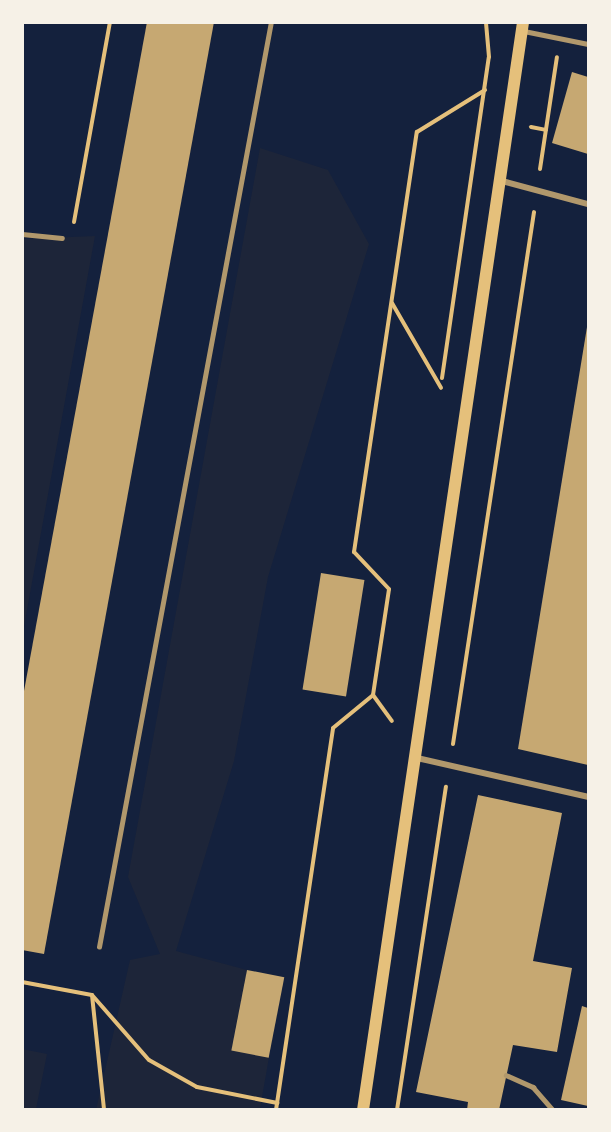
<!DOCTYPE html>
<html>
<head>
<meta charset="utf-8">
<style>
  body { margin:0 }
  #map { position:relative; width:611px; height:1132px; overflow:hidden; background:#14213d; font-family:"Roboto Serif",serif }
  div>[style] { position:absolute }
  .green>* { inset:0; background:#1d2539 }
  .building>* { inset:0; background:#c6a872; transform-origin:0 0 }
  .path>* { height:4px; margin:-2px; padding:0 2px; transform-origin:2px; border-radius:2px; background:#e5c07b }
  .service>* { height:4.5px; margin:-2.25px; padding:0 2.25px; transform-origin:2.25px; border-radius:2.25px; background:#b1986c }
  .pedestrian>* { height:5px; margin:-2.5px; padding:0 2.5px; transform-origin:2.5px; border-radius:2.5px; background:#b1986c }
  .minor>* { height:6px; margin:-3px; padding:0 3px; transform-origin:3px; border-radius:3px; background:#b1986c }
  .secondary>* { height:12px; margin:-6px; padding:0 6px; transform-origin:6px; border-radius:6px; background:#e5c07b }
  span { translate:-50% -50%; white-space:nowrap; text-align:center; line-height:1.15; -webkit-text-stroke:5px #f6f1e7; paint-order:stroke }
  .frame { position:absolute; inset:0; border:24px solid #f6f1e7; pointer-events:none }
</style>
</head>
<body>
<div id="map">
  <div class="green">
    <i style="clip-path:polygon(260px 148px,328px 170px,369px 244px,268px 577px,234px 761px,176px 951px,247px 970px,231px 1050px,269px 1057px,260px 1109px,96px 1110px,130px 960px,160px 954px,128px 877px)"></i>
    <i style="clip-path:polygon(95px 236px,23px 632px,23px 239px)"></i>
    <i style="clip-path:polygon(22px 1049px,47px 1054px,36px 1109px,23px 1109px)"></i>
  </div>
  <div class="building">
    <i style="clip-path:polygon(147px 22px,214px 22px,44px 954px,22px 950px,22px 702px)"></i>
    <i style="clip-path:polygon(572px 72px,588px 77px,588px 154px,552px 143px)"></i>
    <i style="clip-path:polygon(588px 321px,588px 765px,518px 749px)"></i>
    <i style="left:321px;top:573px;width:44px;height:118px;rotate:9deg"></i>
    <i style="clip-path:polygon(478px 795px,562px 813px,533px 961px,572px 968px,557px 1052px,513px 1045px,499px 1110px,467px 1110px,468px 1102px,416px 1092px)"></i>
    <i style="left:247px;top:970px;width:38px;height:82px;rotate:11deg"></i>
    <i style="clip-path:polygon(582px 1006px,588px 1008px,588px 1106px,561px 1100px)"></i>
  </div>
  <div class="path">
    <i style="left:531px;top:127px;width:15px;rotate:11deg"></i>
    <i style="left:540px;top:169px;width:113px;rotate:-81.4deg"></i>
    <i style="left:74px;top:222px;width:203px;rotate:-79.8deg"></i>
    <i style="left:392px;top:303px;width:98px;rotate:60deg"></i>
    <i style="left:442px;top:378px;width:324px;rotate:-81.7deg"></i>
    <i style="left:489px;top:57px;width:35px;rotate:-95deg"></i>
    <i style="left:373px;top:695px;width:32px;rotate:54deg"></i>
    <i style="left:453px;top:744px;width:538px;rotate:-81.34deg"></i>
    <i style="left:22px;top:982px;width:71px;rotate:10.5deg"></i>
    <i style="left:92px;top:995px;width:116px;rotate:84deg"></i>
    <i style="left:92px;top:995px;width:86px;rotate:48.8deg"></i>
    <i style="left:149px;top:1060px;width:55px;rotate:29.4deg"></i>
    <i style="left:197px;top:1087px;width:82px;rotate:11.3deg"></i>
    <i style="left:276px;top:1110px;width:386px;rotate:-81.5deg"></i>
    <i style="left:333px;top:728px;width:52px;rotate:-39.5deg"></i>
    <i style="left:373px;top:695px;width:107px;rotate:-81.4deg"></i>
    <i style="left:389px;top:589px;width:51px;rotate:-133.4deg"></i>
    <i style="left:354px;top:552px;width:425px;rotate:-81.5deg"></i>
    <i style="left:417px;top:132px;width:80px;rotate:-31.7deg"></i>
    <i style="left:397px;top:1110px;width:327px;rotate:-81.4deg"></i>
  </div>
  <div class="service">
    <i style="left:524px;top:31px;width:65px;rotate:11.5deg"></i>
    <i style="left:99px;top:947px;width:941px;rotate:-79.47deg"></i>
    <i style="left:506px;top:1075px;width:30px;rotate:24deg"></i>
    <i style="left:533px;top:1087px;width:30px;rotate:49deg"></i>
  </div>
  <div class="pedestrian">
    <i style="left:22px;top:234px;width:40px;rotate:5.7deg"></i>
  </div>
  <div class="minor">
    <i style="left:502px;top:181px;width:89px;rotate:15deg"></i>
    <i style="left:417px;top:758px;width:175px;rotate:12.8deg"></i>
  </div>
  <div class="secondary">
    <i style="left:363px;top:1110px;width:1100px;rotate:-81.63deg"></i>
  </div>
  <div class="frame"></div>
</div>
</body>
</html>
